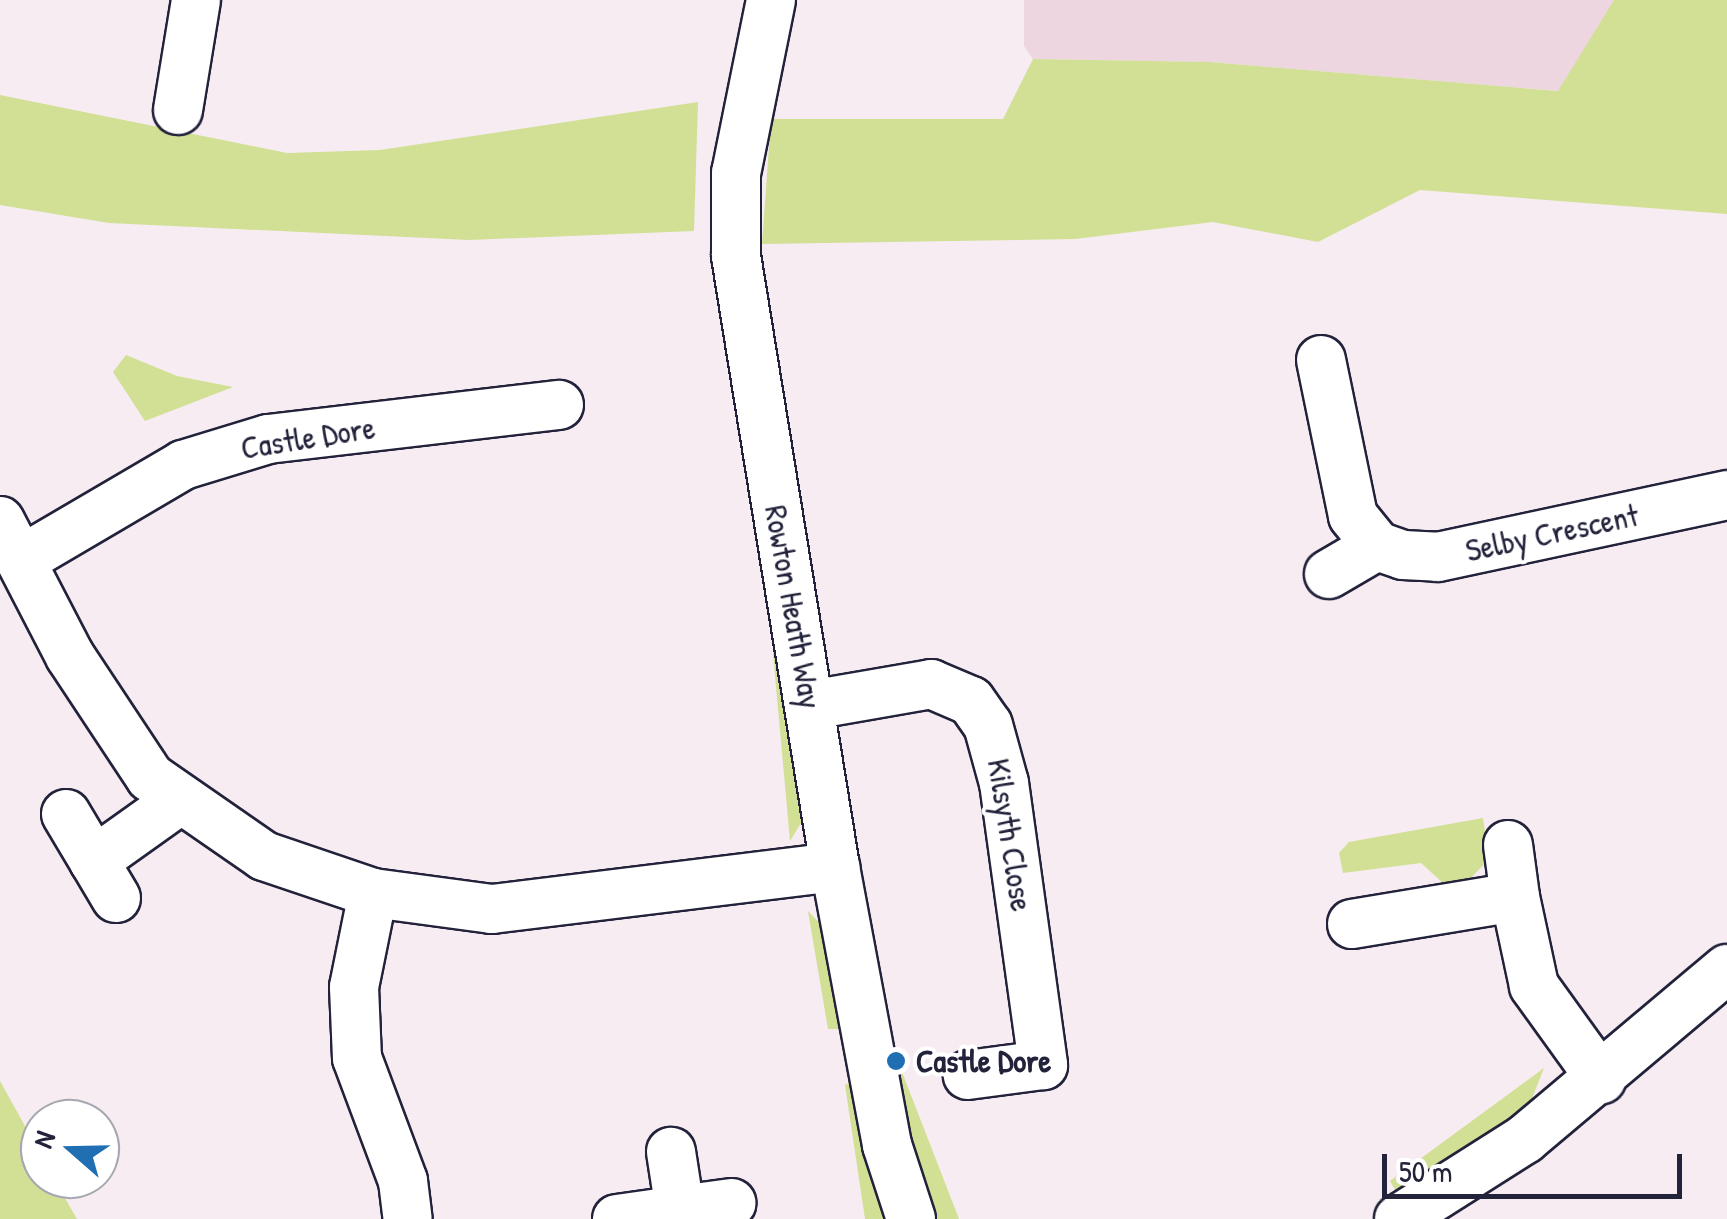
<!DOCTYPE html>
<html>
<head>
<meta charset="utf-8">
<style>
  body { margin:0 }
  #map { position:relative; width:1727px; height:1219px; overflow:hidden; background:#f7ecf1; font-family:"Patrick Hand",sans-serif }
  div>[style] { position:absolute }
  .built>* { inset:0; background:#edd6e0 }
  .green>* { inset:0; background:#d1e094 }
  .roads { filter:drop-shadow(2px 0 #22223b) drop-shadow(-2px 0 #22223b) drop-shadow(0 2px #22223b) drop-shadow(0 -2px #22223b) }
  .minor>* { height:48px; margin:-24px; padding:0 24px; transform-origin:24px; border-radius:24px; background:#fff }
  .dots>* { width:28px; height:28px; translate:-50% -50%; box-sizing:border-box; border:5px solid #fff; border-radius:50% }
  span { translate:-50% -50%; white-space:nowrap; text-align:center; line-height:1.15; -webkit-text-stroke:8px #fff; paint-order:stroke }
  .street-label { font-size:32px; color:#22223b }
  .poi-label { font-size:32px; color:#22223b; font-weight:700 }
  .left { translate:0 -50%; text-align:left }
  .north { position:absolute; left:20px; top:1099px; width:100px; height:100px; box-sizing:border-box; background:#fff; border:2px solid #a7a7b1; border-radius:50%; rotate:290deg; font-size:28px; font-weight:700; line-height:40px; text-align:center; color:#22223b }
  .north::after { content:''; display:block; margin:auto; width:35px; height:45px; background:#1f6fb2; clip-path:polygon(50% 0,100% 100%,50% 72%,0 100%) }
  .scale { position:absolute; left:1382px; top:1154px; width:300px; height:45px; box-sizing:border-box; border:5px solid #22223b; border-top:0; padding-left:12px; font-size:30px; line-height:35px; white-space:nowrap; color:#22223b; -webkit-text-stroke:8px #fff; paint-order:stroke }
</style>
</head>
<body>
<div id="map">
  <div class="built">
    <i style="clip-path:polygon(1024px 0,1727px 0,1559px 91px,1210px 62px,1033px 59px,1024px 46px)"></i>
  </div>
  <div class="green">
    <i style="clip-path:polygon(1614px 0,1727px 0,1727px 214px,1420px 190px,1318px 242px,1213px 222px,1075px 239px,762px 244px,771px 119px,1003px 119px,1033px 59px,1210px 62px,1558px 91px)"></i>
    <i style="clip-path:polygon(0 95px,287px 153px,380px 150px,698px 102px,694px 231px,469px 240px,109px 223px,0 205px)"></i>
    <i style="clip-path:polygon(126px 355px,177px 376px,233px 387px,145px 421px,113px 372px)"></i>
    <i style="clip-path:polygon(774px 635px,804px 818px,790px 841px,773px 653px)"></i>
    <i style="clip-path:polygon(1483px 818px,1489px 859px,1467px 882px,1443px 883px,1421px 863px,1343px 873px,1339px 853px,1349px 842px)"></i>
    <i style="clip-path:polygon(808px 911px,827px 931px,844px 1029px,828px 1029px)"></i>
    <i style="clip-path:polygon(1544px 1068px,1529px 1106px,1397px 1193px,1390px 1181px)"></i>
    <i style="clip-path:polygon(902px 1072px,959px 1219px,932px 1219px,891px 1076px)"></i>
    <i style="clip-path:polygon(0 1081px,40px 1153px,40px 1179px,54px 1179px,77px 1219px,0 1219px)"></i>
    <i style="clip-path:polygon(853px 1081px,885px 1219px,865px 1219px,845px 1085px)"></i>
  </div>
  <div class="roads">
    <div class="minor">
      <i style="left:771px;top:0;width:177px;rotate:101.4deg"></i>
      <i style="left:736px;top:173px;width:83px;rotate:90deg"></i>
      <i style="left:736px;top:256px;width:619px;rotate:80.8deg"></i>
      <i style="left:835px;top:867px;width:283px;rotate:79.4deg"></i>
      <i style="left:887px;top:1145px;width:78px;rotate:72deg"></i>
      <i style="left:178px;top:110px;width:111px;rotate:-80.7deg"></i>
      <i style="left:1321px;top:360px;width:159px;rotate:78.4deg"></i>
      <i style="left:1353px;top:516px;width:38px;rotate:51deg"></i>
      <i style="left:1377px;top:546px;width:28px;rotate:19deg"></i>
      <i style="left:1403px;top:555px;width:35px;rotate:3deg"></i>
      <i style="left:1438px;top:557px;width:296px;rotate:-12.1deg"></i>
      <i style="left:0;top:521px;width:152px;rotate:62.6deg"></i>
      <i style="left:70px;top:656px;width:145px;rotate:56.5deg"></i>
      <i style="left:150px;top:777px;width:139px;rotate:34.7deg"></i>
      <i style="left:264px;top:856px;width:115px;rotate:18.7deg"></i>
      <i style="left:373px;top:893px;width:120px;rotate:7.7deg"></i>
      <i style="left:492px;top:909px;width:346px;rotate:-7deg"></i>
      <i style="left:23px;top:559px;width:186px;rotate:-30.4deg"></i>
      <i style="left:183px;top:465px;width:89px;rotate:-17deg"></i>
      <i style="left:268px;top:439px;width:293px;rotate:-6.7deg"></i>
      <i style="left:1329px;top:574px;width:56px;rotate:-30.3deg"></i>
      <i style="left:811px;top:705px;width:122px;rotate:-9.9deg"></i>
      <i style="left:931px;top:684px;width:43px;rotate:23deg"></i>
      <i style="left:971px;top:701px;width:29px;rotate:55deg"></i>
      <i style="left:988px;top:725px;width:60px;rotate:74.6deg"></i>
      <i style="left:1004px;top:783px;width:285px;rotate:82.1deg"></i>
      <i style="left:1043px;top:1065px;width:76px;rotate:172.4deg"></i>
      <i style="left:66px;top:814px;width:55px;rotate:59.2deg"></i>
      <i style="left:1508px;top:845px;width:52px;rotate:82.3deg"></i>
      <i style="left:373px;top:893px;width:96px;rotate:101.4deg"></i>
      <i style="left:354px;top:987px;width:71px;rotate:87.6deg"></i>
      <i style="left:357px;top:1058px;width:131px;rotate:69.5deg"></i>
      <i style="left:403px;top:1181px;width:38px;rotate:83deg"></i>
      <i style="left:116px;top:898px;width:43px;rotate:-120.7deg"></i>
      <i style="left:94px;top:861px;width:103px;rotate:-35.5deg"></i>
      <i style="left:1352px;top:924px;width:165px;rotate:-9.4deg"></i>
      <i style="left:1515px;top:897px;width:91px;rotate:77.9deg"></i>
      <i style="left:1534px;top:986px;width:115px;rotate:54.2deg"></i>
      <i style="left:680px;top:1210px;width:52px;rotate:-7.7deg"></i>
      <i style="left:617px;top:1219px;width:64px;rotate:-8.1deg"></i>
      <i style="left:680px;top:1210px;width:59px;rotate:-98.8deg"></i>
      <i style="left:1399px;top:1219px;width:149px;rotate:-32.4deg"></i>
      <i style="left:1525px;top:1139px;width:264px;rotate:-40.1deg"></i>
    </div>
  </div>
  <div class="dots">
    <i style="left:896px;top:1061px;background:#1f6fb2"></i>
  </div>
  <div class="street-label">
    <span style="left:308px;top:438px;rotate:-9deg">Castle Dore</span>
    <span style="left:1552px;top:533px;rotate:-12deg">Selby Crescent</span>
    <span style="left:793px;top:607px;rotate:80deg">Rowton Heath Way</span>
    <span style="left:1010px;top:835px;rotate:81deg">Kilsyth Close</span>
  </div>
  <div class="poi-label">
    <span class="left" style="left:916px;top:1061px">Castle Dore</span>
  </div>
  <div class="north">N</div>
  <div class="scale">50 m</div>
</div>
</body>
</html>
